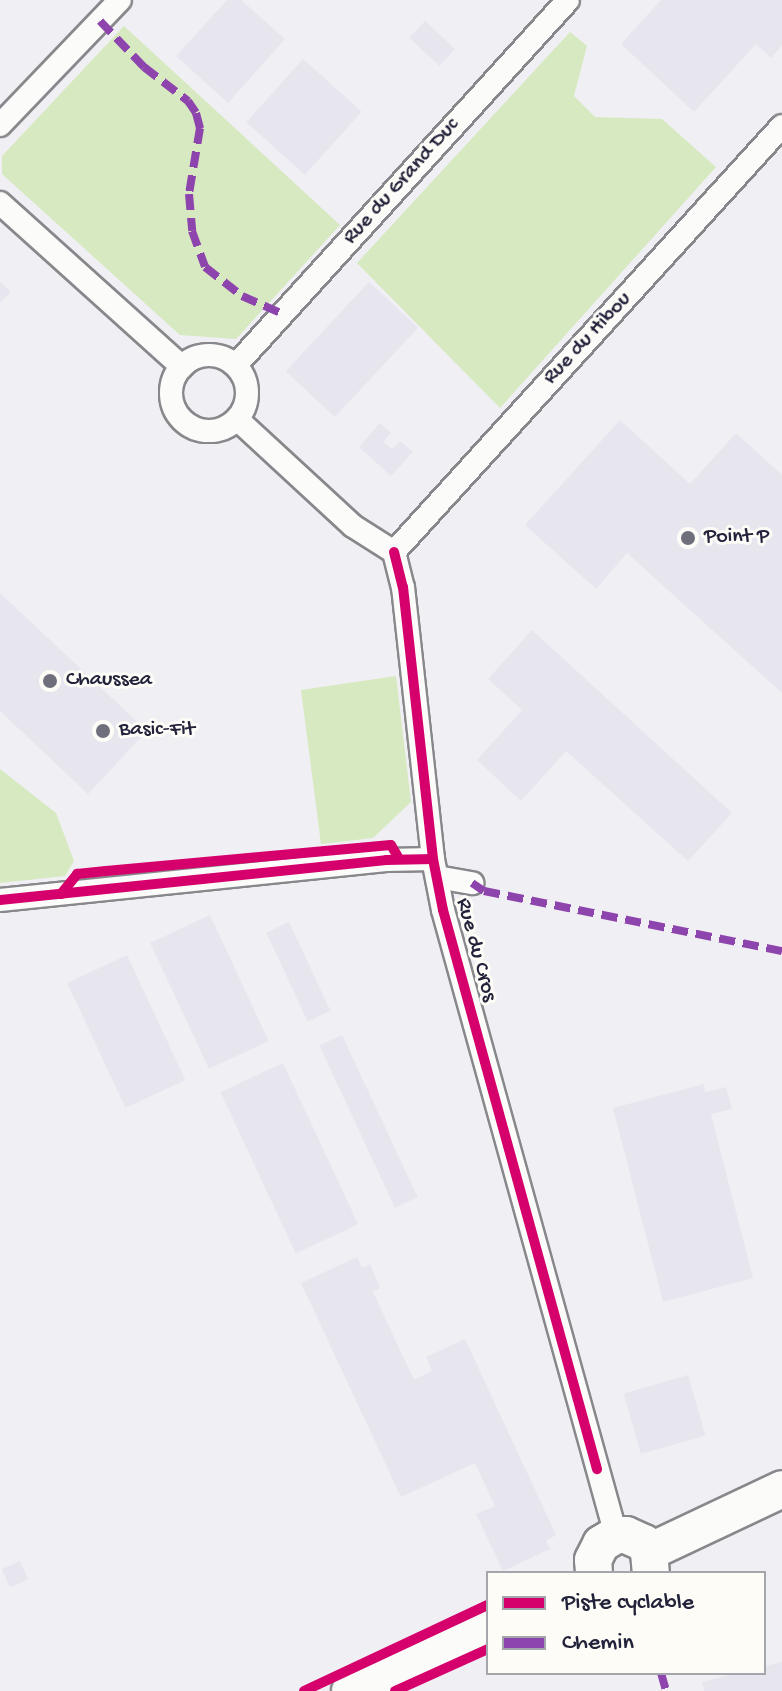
<!DOCTYPE html>
<html>
<head>
<meta charset="utf-8">
<style>
  body { margin:0 }
  #map { position:relative; width:782px; height:1691px; overflow:hidden; background:#fcfbf8; font-family:"Gochi Hand",sans-serif }
  div>[style] { position:absolute }
  .built>* { inset:0; background:#f0eff3 }
  .green>* { inset:0; background:#d7e9c0 }
  .building>* { inset:0; background:#e7e6ef; transform-origin:0 0 }
  .roads { filter:drop-shadow(2px 0 #88888c) drop-shadow(-2px 0 #88888c) drop-shadow(0 2px #88888c) drop-shadow(0 -2px #88888c) }
  .street>* { height:22px; margin:-11px; padding:0 11px; transform-origin:11px; border-radius:11px; background:#fbfbf9 }
  .street>.ring { margin:-11px; padding:0; box-sizing:content-box; background:none; border:22px solid #fbfbf9; border-radius:50% }
  .primary>* { height:36px; margin:-18px; padding:0 18px; transform-origin:18px; border-radius:18px; background:#fbfbf9 }
  .quiet>* { height:8px; margin-top:-4px; transform-origin:0; background:repeating-linear-gradient(90deg,#8e44ad 0 16px,transparent 0 24px) }
  .cycleway>* { height:10px; margin:-5px; padding:0 5px; transform-origin:5px; border-radius:5px; background:#d6006c }
  .dots>* { width:22px; height:22px; translate:-50% -50%; box-sizing:border-box; border:4px solid #fdfcf7; border-radius:50% }
  span { translate:-50% -50%; white-space:nowrap; text-align:center; line-height:1.15; -webkit-text-stroke:6px #fdfcf7; paint-order:stroke }
  .street-label { font-size:22px; color:#22223b }
  .poi-label { font-size:22px; color:#22223b }
  .left { translate:0 -50%; text-align:left }
  .legend { position:absolute; left:486px; top:1571px; width:280px; height:104px; box-sizing:border-box; background:#fdfcf7; border:2px solid #a5a5ac; margin:0; padding:10px 14px; list-style:none; font-size:24px; color:#22223b }
  .legend li { display:flex; align-items:center; gap:16px; height:40px }
  .legend b { width:40px; border:2px solid #a5a5ac }
</style>
</head>
<body>
<div id="map">
  <div class="built">
    <i style="clip-path:polygon(evenodd,0 0,782px 0,782px 1691px,0 1691px,0 0,488px 1573px,764px 1573px,764px 1673px,488px 1673px,488px 1573px)"></i>
  </div>
  <div class="green">
    <i style="clip-path:polygon(124px 26px,340px 225px,236px 339px,180px 335px,2px 174px,2px 156px)"></i>
    <i style="clip-path:polygon(570px 32px,587px 46px,574px 96px,595px 117px,662px 119px,716px 167px,500px 408px,357px 263px)"></i>
    <i style="clip-path:polygon(396px 676px,411px 802px,373px 838px,321px 844px,301px 690px)"></i>
    <i style="clip-path:polygon(0 769px,56px 813px,74px 861px,65px 876px,0 883px)"></i>
  </div>
  <div class="building">
    <i style="clip-path:polygon(227px 0,241px 0,285px 39px,228px 103px,176px 56px)"></i>
    <i style="clip-path:polygon(661px 0,782px 0,782px 45px,771px 58px,756px 44px,694px 112px,621px 44px)"></i>
    <i style="left:425px;top:21px;width:41px;height:23px;rotate:43deg"></i>
    <i style="left:303px;top:59px;width:79px;height:85px;rotate:42deg"></i>
    <i style="clip-path:polygon(0 282px,11px 292px,0 303px)"></i>
    <i style="left:369px;top:282px;width:67px;height:122px;rotate:43deg"></i>
    <i style="clip-path:polygon(620px 420px,690px 484px,736px 433px,782px 475px,782px 693px,627px 553px,596px 589px,525px 525px)"></i>
    <i style="clip-path:polygon(380px 423px,391px 433px,383px 442px,392px 449px,400px 441px,413px 452px,391px 476px,359px 447px)"></i>
    <i style="clip-path:polygon(0 593px,147px 731px,88px 794px,0 711px)"></i>
    <i style="clip-path:polygon(532px 630px,732px 813px,688px 861px,566px 751px,521px 801px,477px 760px,522px 710px,488px 679px)"></i>
    <i style="left:210px;top:915px;width:139px;height:66px;rotate:65deg"></i>
    <i style="left:289px;top:922px;width:98px;height:25px;rotate:65deg"></i>
    <i style="left:127px;top:955px;width:138px;height:66px;rotate:65deg"></i>
    <i style="left:342px;top:1035px;width:179px;height:25px;rotate:65deg"></i>
    <i style="left:283px;top:1063px;width:178px;height:69px;rotate:65deg"></i>
    <i style="clip-path:polygon(704px 1084px,705px 1092px,726px 1087px,732px 1109px,711px 1114px,753px 1278px,663px 1302px,613px 1108px)"></i>
    <i style="clip-path:polygon(357px 1257px,362px 1268px,370px 1264px,380px 1288px,373px 1292px,414px 1380px,432px 1371px,426px 1357px,465px 1339px,556px 1535px,546px 1541px,550px 1549px,503px 1571px,476px 1514px,495px 1506px,475px 1463px,401px 1497px,301px 1283px)"></i>
    <i style="left:688px;top:1375px;width:63px;height:67px;rotate:74deg"></i>
    <i style="left:20px;top:1561px;width:20px;height:20px;rotate:66deg"></i>
    <i style="clip-path:polygon(782px 1662px,782px 1691px,704px 1691px,702px 1682px,737px 1673px,764px 1673px,764px 1666px)"></i>
  </div>
  <div class="roads">
    <div class="street">
      <i style="left:0;top:125px;width:173px;rotate:-46.2deg"></i>
      <i style="left:0;top:203px;width:245px;rotate:42deg"></i>
      <i class="ring" style="left:171px;top:355px;width:54px;height:54px"></i>
      <i style="left:236px;top:365px;width:493px;rotate:-47.7deg"></i>
      <i style="left:237px;top:419px;width:158px;rotate:42.7deg"></i>
      <i style="left:353px;top:526px;width:49px;rotate:32.4deg"></i>
      <i style="left:394px;top:552px;width:36px;rotate:76deg"></i>
      <i style="left:403px;top:587px;width:274px;rotate:83.7deg"></i>
      <i style="left:433px;top:859px;width:52px;rotate:78.9deg"></i>
      <i style="left:443px;top:910px;width:649px;rotate:74.53deg"></i>
      <i style="left:394px;top:552px;width:576px;rotate:-47.67deg"></i>
      <i style="left:437px;top:877px;width:36px;rotate:10deg"></i>
      <i style="left:0;top:900px;width:388px;rotate:-5.9deg"></i>
      <i style="left:386px;top:860px;width:47px;rotate:-1.2deg"></i>
    </div>
    <div class="primary">
      <i style="left:649px;top:1552px;width:147px;rotate:-25.3deg"></i>
      <i style="left:594px;top:1573px;width:13px;rotate:-94deg"></i>
      <i style="left:593px;top:1560px;width:18px;rotate:-63deg"></i>
      <i style="left:601px;top:1544px;width:17px;rotate:-31deg"></i>
      <i style="left:616px;top:1535px;width:10px"></i>
      <i style="left:626px;top:1535px;width:20px;rotate:24deg"></i>
      <i style="left:644px;top:1543px;width:10px;rotate:61deg"></i>
      <i style="left:649px;top:1552px;width:21px;rotate:85deg"></i>
      <i style="left:350px;top:1691px;width:152px;rotate:-24.9deg"></i>
    </div>
  </div>
  <div class="quiet">
    <i style="left:100px;top:21px;width:64px;rotate:46.3deg"></i>
    <i style="left:144px;top:67px;width:56px;rotate:37.7deg"></i>
    <i style="left:188px;top:101px;width:14px;rotate:56deg"></i>
    <i style="left:196px;top:113px;width:16px;rotate:75deg"></i>
    <i style="left:200px;top:128px;width:67px;rotate:99.5deg"></i>
    <i style="left:189px;top:194px;width:37px;rotate:85deg"></i>
    <i style="left:192px;top:231px;width:38px;rotate:70deg"></i>
    <i style="left:205px;top:267px;width:47px;rotate:38.1deg"></i>
    <i style="left:242px;top:296px;width:45px;rotate:23.7deg"></i>
    <i style="left:472px;top:883px;width:14px;rotate:34deg"></i>
    <i style="left:484px;top:891px;width:304px;rotate:11.4deg"></i>
    <i style="left:661px;top:1673px;width:19px;rotate:74deg"></i>
  </div>
  <div class="cycleway">
    <i style="left:394px;top:552px;width:36px;rotate:76deg"></i>
    <i style="left:403px;top:587px;width:274px;rotate:83.7deg"></i>
    <i style="left:433px;top:859px;width:52px;rotate:78.9deg"></i>
    <i style="left:443px;top:910px;width:580px;rotate:74.6deg"></i>
    <i style="left:61px;top:894px;width:26px;rotate:-51deg"></i>
    <i style="left:77px;top:874px;width:29px;rotate:-6deg"></i>
    <i style="left:106px;top:871px;width:286px;rotate:-5.2deg"></i>
    <i style="left:391px;top:845px;width:16px;rotate:60deg"></i>
    <i style="left:0;top:900px;width:388px;rotate:-5.9deg"></i>
    <i style="left:386px;top:860px;width:47px;rotate:-1.2deg"></i>
    <i style="left:304px;top:1691px;width:203px;rotate:-25.1deg"></i>
    <i style="left:395px;top:1691px;width:102px;rotate:-24.3deg"></i>
  </div>
  <div class="dots">
    <i style="left:688px;top:538px;background:#6e6e7d"></i>
    <i style="left:50px;top:681px;background:#6e6e7d"></i>
    <i style="left:103px;top:731px;background:#6e6e7d"></i>
  </div>
  <div class="street-label">
    <span style="left:402px;top:182px;rotate:-48deg">Rue du Grand Duc</span>
    <span style="left:588px;top:339px;rotate:-47deg">Rue du Hibou</span>
    <span style="left:475px;top:950px;rotate:75deg">Rue du Cros</span>
  </div>
  <div class="poi-label">
    <span class="left" style="left:704px;top:538px">Point P</span>
    <span class="left" style="left:66px;top:681px">Chaussea</span>
    <span class="left" style="left:119px;top:731px">Basic-Fit</span>
  </div>
  <ul class="legend">
  <li><b style="height:10px;background:#d6006c"></b>Piste cyclable</li>
  <li><b style="height:10px;background:#8e44ad"></b>Chemin</li>
  </ul>
</div>
</body>
</html>
